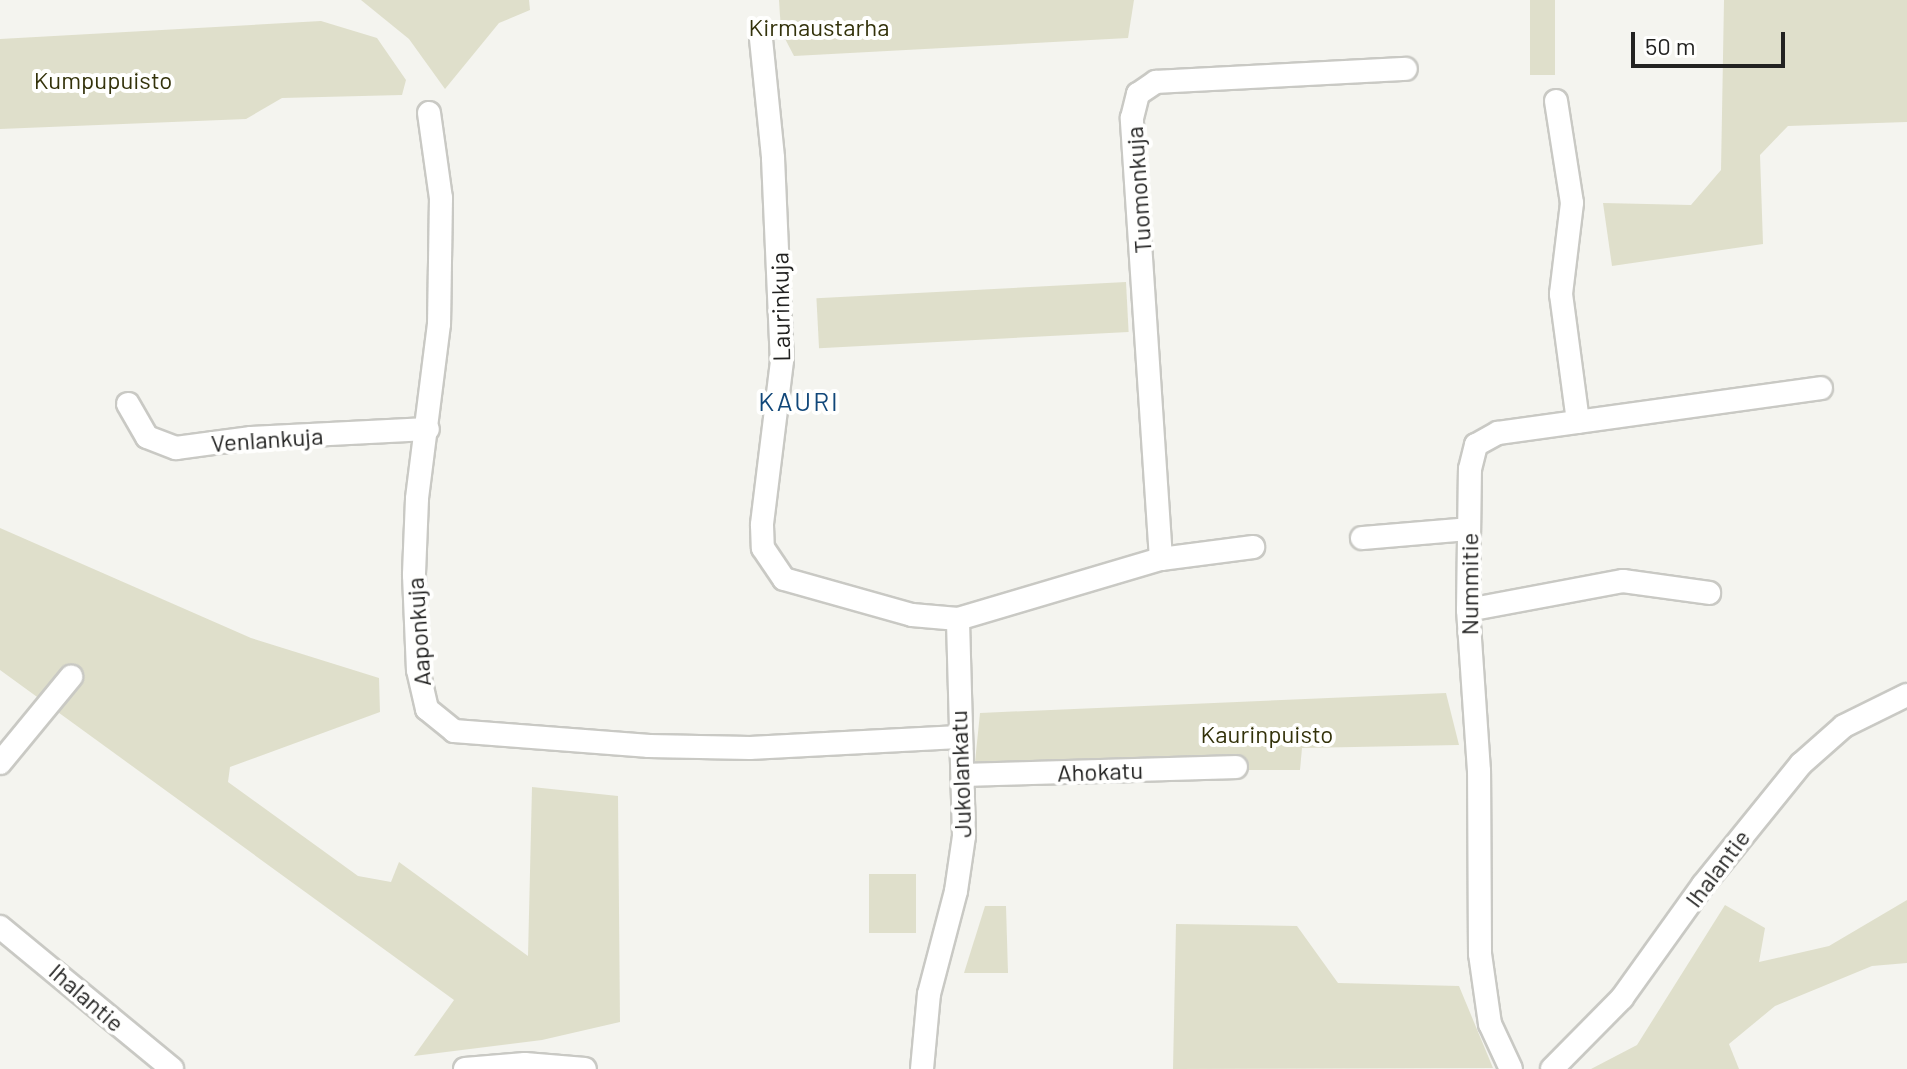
<!DOCTYPE html>
<html>
<head>
<meta charset="utf-8">
<style>
  body { margin:0 }
  #map { position:relative; width:1907px; height:1069px; overflow:hidden; background:#f4f4ef; font-family:Barlow,sans-serif }
  div>[style] { position:absolute }
  .green>* { inset:0; background:#dfdfcb; transform-origin:0 0 }
  .roads { filter:drop-shadow(2px 0 #c9c9c4) drop-shadow(-2px 0 #c9c9c4) drop-shadow(0 2px #c9c9c4) drop-shadow(0 -2px #c9c9c4) }
  .minor>* { height:22px; margin:-11px; padding:0 11px; transform-origin:11px; border-radius:11px; background:#fff }
  span { translate:-50% -50%; white-space:nowrap; text-align:center; line-height:1.15; -webkit-text-stroke:8px #fffffe; paint-order:stroke }
  .park-label { font-size:24px; color:#33320a }
  .street-label { font-size:24px; color:#222221 }
  .neighbourhood-label { font-size:26px; color:#114779; letter-spacing:2px }
  .scale { position:absolute; left:1631px; top:32px; width:154px; height:36px; box-sizing:border-box; border:4px solid #222221; border-top:0; padding-left:10px; font-size:24px; line-height:28px; white-space:nowrap; color:#222221; -webkit-text-stroke:6px #fffffe; paint-order:stroke }
</style>
</head>
<body>
<div id="map">
  <div class="green">
    <i style="clip-path:polygon(361px 0,529px 0,530px 10px,499px 23px,445px 89px,409px 39px)"></i>
    <i style="clip-path:polygon(779px 0,1134px 0,1128px 38px,794px 56px,781px 31px)"></i>
    <i style="left:1530px;top:0;width:25px;height:75px"></i>
    <i style="clip-path:polygon(1724px 0,1907px 0,1907px 122px,1788px 126px,1760px 155px,1763px 244px,1612px 266px,1603px 203px,1691px 205px,1721px 170px)"></i>
    <i style="clip-path:polygon(321px 21px,377px 38px,406px 80px,402px 95px,282px 98px,246px 119px,0 129px,0 39px)"></i>
    <i style="left:1126px;top:282px;width:50px;height:310px;rotate:87deg"></i>
    <i style="clip-path:polygon(0 528px,251px 638px,379px 678px,380px 712px,230px 767px,228px 782px,358px 876px,391px 882px,399px 862px,528px 956px,532px 787px,618px 796px,620px 1022px,542px 1040px,414px 1056px,454px 1000px,0 670px)"></i>
    <i style="clip-path:polygon(1446px 693px,1459px 745px,1302px 748px,1300px 770px,1247px 770px,1239px 758px,975px 762px,980px 713px)"></i>
    <i style="left:869px;top:874px;width:47px;height:59px"></i>
    <i style="clip-path:polygon(1907px 900px,1907px 963px,1872px 966px,1775px 1006px,1729px 1044px,1739px 1069px,1591px 1069px,1637px 1045px,1725px 905px,1765px 928px,1759px 962px,1829px 946px)"></i>
    <i style="clip-path:polygon(985px 906px,1006px 906px,1008px 973px,964px 973px)"></i>
    <i style="clip-path:polygon(1176px 924px,1297px 926px,1338px 983px,1459px 986px,1493px 1068px,1173px 1069px)"></i>
  </div>
  <div class="roads">
    <div class="minor">
      <i style="left:761px;top:39px;width:120px;rotate:84.2deg"></i>
      <i style="left:773px;top:158px;width:203px;rotate:87.5deg"></i>
      <i style="left:782px;top:361px;width:165px;rotate:97deg"></i>
      <i style="left:762px;top:525px;width:23px;rotate:88deg"></i>
      <i style="left:763px;top:548px;width:37px;rotate:56deg"></i>
      <i style="left:784px;top:579px;width:133px;rotate:15.7deg"></i>
      <i style="left:912px;top:615px;width:46px;rotate:5deg"></i>
      <i style="left:958px;top:619px;width:212px;rotate:-16.5deg"></i>
      <i style="left:1161px;top:559px;width:93px;rotate:-7.4deg"></i>
      <i style="left:1556px;top:101px;width:103px;rotate:81.1deg"></i>
      <i style="left:1572px;top:203px;width:92px;rotate:96.9deg"></i>
      <i style="left:1561px;top:294px;width:129px;rotate:82.4deg"></i>
      <i style="left:429px;top:113px;width:86px;rotate:82deg"></i>
      <i style="left:441px;top:198px;width:126px;rotate:90.9deg"></i>
      <i style="left:439px;top:324px;width:176px;rotate:97.2deg"></i>
      <i style="left:417px;top:499px;width:76px;rotate:92.3deg"></i>
      <i style="left:414px;top:575px;width:95px;rotate:87.6deg"></i>
      <i style="left:418px;top:670px;width:40px;rotate:77deg"></i>
      <i style="left:427px;top:709px;width:35px;rotate:39deg"></i>
      <i style="left:454px;top:731px;width:196px;rotate:4.4deg"></i>
      <i style="left:649px;top:746px;width:101px;rotate:1.1deg"></i>
      <i style="left:750px;top:748px;width:208px;rotate:-3deg"></i>
      <i style="left:128px;top:404px;width:38px;rotate:60deg"></i>
      <i style="left:147px;top:437px;width:31px;rotate:21deg"></i>
      <i style="left:176px;top:448px;width:76px;rotate:-7.6deg"></i>
      <i style="left:251px;top:438px;width:177px;rotate:-2.9deg"></i>
      <i style="left:1362px;top:538px;width:107px;rotate:-4.8deg"></i>
      <i style="left:1161px;top:559px;width:442px;rotate:-93.8deg"></i>
      <i style="left:1132px;top:118px;width:25px;rotate:-76deg"></i>
      <i style="left:1138px;top:94px;width:22px;rotate:-34deg"></i>
      <i style="left:1156px;top:82px;width:250px;rotate:-3deg"></i>
      <i style="left:1468px;top:610px;width:158px;rotate:-10.6deg"></i>
      <i style="left:1623px;top:581px;width:87px;rotate:7.9deg"></i>
      <i style="left:0;top:763px;width:112px;rotate:-50.5deg"></i>
      <i style="left:965px;top:775px;width:271px;rotate:-1.7deg"></i>
      <i style="left:0;top:927px;width:223px;rotate:39.5deg"></i>
      <i style="left:465px;top:1069px;width:60px;rotate:-4.8deg"></i>
      <i style="left:525px;top:1064px;width:60px;rotate:4.8deg"></i>
      <i style="left:922px;top:1069px;width:75px;rotate:-84.7deg"></i>
      <i style="left:929px;top:994px;width:106px;rotate:-75.3deg"></i>
      <i style="left:956px;top:891px;width:56px;rotate:-81.7deg"></i>
      <i style="left:964px;top:836px;width:217px;rotate:-91.6deg"></i>
      <i style="left:1511px;top:1069px;width:50px;rotate:-115deg"></i>
      <i style="left:1490px;top:1024px;width:71px;rotate:-98.1deg"></i>
      <i style="left:1480px;top:954px;width:183px;rotate:-90.3deg"></i>
      <i style="left:1479px;top:771px;width:161px;rotate:-93.9deg"></i>
      <i style="left:1468px;top:610px;width:141px;rotate:-89.2deg"></i>
      <i style="left:1470px;top:469px;width:25px;rotate:-76deg"></i>
      <i style="left:1476px;top:445px;width:25px;rotate:-29deg"></i>
      <i style="left:1498px;top:433px;width:326px;rotate:-7.9deg"></i>
      <i style="left:1552px;top:1069px;width:100px;rotate:-45.4deg"></i>
      <i style="left:1622px;top:998px;width:139px;rotate:-54.4deg"></i>
      <i style="left:1703px;top:885px;width:156px;rotate:-51deg"></i>
      <i style="left:1801px;top:764px;width:57px;rotate:-41.5deg"></i>
      <i style="left:1844px;top:726px;width:70px;rotate:-26.2deg"></i>
    </div>
  </div>
  <div class="park-label">
    <span style="left:819px;top:27px">Kirmaustarha</span>
    <span style="left:103px;top:80px">Kumpupuisto</span>
    <span style="left:1267px;top:734px">Kaurinpuisto</span>
  </div>
  <div class="street-label">
    <span style="left:1138px;top:190px;rotate:-94deg">Tuomonkuja</span>
    <span style="left:780px;top:307px;rotate:-91deg">Laurinkuja</span>
    <span style="left:267px;top:439px;rotate:-4deg">Venlankuja</span>
    <span style="left:1469px;top:584px;rotate:-90deg">Nummitie</span>
    <span style="left:418px;top:632px;rotate:-94deg">Aaponkuja</span>
    <span style="left:1100px;top:771px;rotate:-2deg">Ahokatu</span>
    <span style="left:960px;top:774px;rotate:-92deg">Jukolankatu</span>
    <span style="left:1717px;top:868px;rotate:-53deg">Ihalantie</span>
    <span style="left:87px;top:997px;rotate:41deg">Ihalantie</span>
  </div>
  <div class="neighbourhood-label">
    <span style="left:799px;top:401px">KAURI</span>
  </div>
  <div class="scale">50 m</div>
</div>
</body>
</html>
